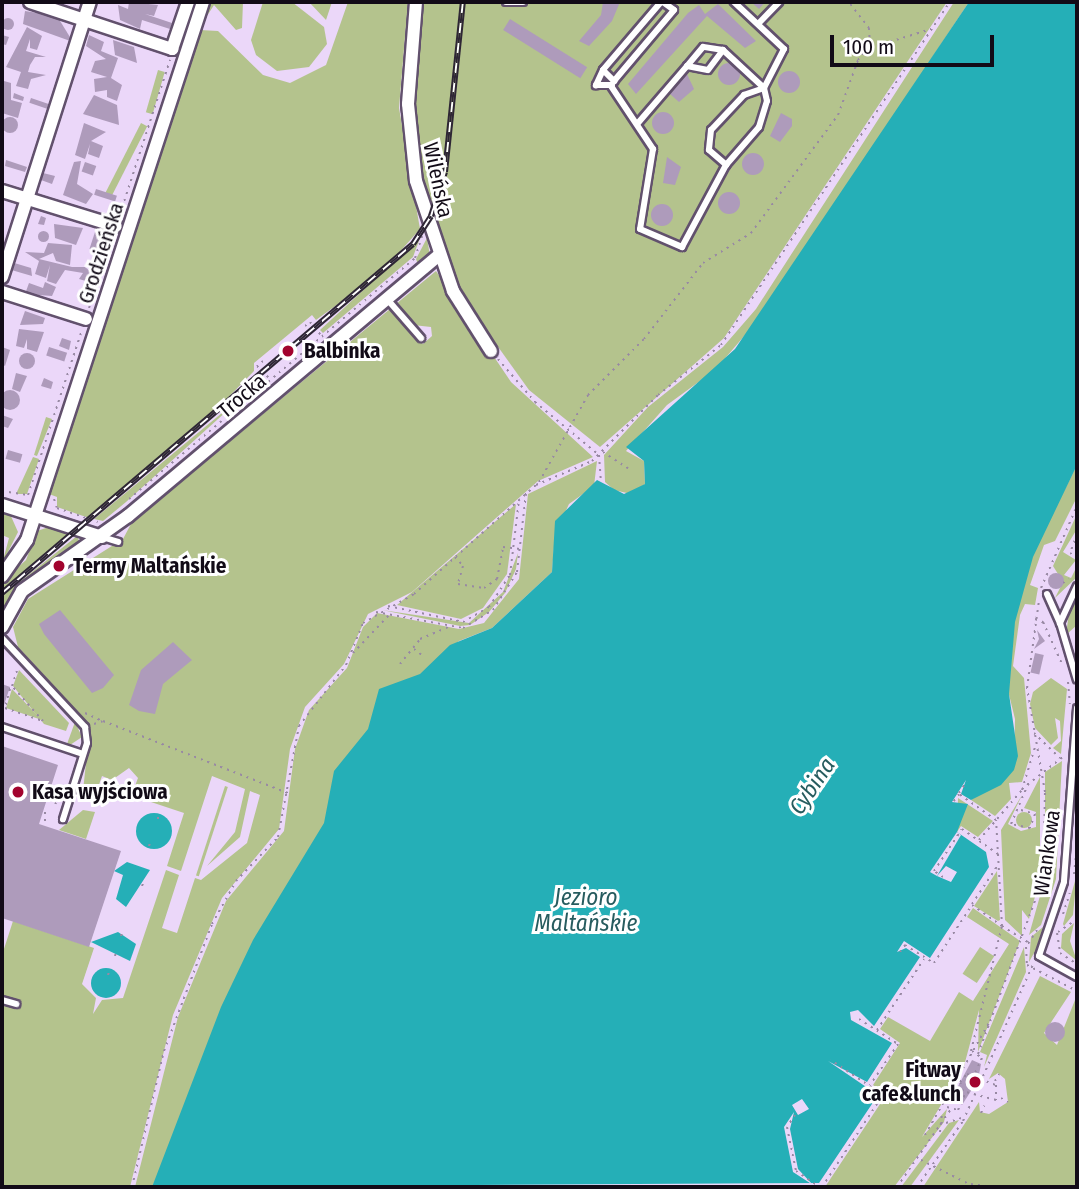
<!DOCTYPE html>
<html>
<head>
<meta charset="utf-8">
<style>
  body { margin:0 }
  #map { position:relative; width:1079px; height:1189px; overflow:hidden; background:#ebd7f9; font-family:"Fira Sans Condensed",sans-serif }
  div>[style] { position:absolute }
  .green>* { inset:0; background:#b4c38d; transform-origin:0 0 }
  .round { border-radius:50% }
  .water>* { inset:0; background:#25afb7 }
  .pier>* { inset:0; background:#ebd7f9 }
  .building>* { inset:0; background:#ae9bbb; transform-origin:0 0 }
  .path>* { height:2px; margin-top:-1px; transform-origin:0; background:repeating-linear-gradient(90deg,#9889a3 0 2px,transparent 0 7px) }
  .roads { filter:drop-shadow(2px 0 #62516d) drop-shadow(-2px 0 #62516d) drop-shadow(0 2px #62516d) drop-shadow(0 -2px #62516d) }
  .service>* { height:6px; margin:-3px; padding:0 3px; transform-origin:3px; border-radius:3px; background:#fff }
  .minor>* { height:12px; margin:-6px; padding:0 6px; transform-origin:6px; border-radius:6px; background:#fff }
  .rail>* { height:6px; margin-top:-3px; transform-origin:0; background:repeating-linear-gradient(90deg,#fff 0 10px,#2e2635 0 20px); box-sizing:border-box; border-block:2px solid #2e2635 }
  .dots>* { width:19px; height:19px; translate:-50% -50%; box-sizing:border-box; border:4px solid #fff; border-radius:50% }
  span { translate:-50% -50%; white-space:nowrap; text-align:center; line-height:1.15; -webkit-text-stroke:6px #fff; paint-order:stroke }
  .street-label { font-size:21px; color:#120b17 }
  .poi-label { font-size:21px; color:#120b17; font-weight:700 }
  .left { translate:0 -50%; text-align:left }
  .right { translate:-100% -50%; text-align:right }
  .water-label { font-size:23px; color:#275c5f; font-style:italic }
  .frame { position:absolute; inset:0; border:4px solid #120b17; pointer-events:none }
  .scale { position:absolute; left:830px; top:35px; width:164px; height:32px; box-sizing:border-box; border:4px solid #120b17; border-top:0; padding-left:9px; font-size:21px; line-height:24px; white-space:nowrap; color:#120b17; -webkit-text-stroke:5px #fff; paint-order:stroke }
</style>
</head>
<body>
<div id="map">
  <div class="green">
    <i style="clip-path:polygon(210px 2px,243px 2px,242px 28px,236px 30px,214px 5px,207px 16px)"></i>
    <i style="clip-path:polygon(263px 2px,292px 2px,324px 27px,327px 44px,309px 67px,277px 71px,256px 55px,251px 40px)"></i>
    <i style="clip-path:polygon(309px 2px,332px 2px,326px 20px)"></i>
    <i style="clip-path:polygon(348px 2px,408px 2px,399px 108px,420px 229px,382px 272px,316px 320px,312px 315px,254px 363px,254px 371px,212px 414px,89px 518px,57px 507px,57px 497px,49px 494px,200px 30px,218px 31px,263px 75px,290px 83px,326px 65px)"></i>
    <i style="clip-path:polygon(422px 2px,947px 2px,724px 338px,600px 447px,529px 390px,458px 291px,421px 181px,412px 108px)"></i>
    <i style="clip-path:polygon(954px 2px,969px 2px,757px 321px,715px 370px,667px 405px,626px 451px,644px 461px,645px 484px,631px 494px,614px 490px,605px 482px,604px 455px,648px 407px,723px 347px,756px 309px)"></i>
    <i style="left:158px;top:70px;width:7px;height:44px;rotate:16deg"></i>
    <i style="left:141px;top:123px;width:7px;height:78px;rotate:27deg"></i>
    <i style="clip-path:polygon(420px 238px,413px 257px,323px 333px,320px 330px)"></i>
    <i style="clip-path:polygon(427px 238px,430px 256px,419px 267px,416px 259px)"></i>
    <i style="clip-path:polygon(436px 271px,511px 382px,593px 457px,538px 481px,412px 592px,368px 614px,344px 664px,305px 707px,290px 749px,279px 829px,222px 898px,173px 1015px,130px 1187px,2px 1187px,2px 1004px,18px 1009px,21px 1002px,2px 995px,3px 952px,13px 921px,94px 948px,82px 984px,96px 998px,93px 1014px,102px 1000px,123px 998px,166px 870px,179px 875px,162px 928px,177px 933px,195px 878px,201px 880px,247px 843px,260px 795px,250px 791px,240px 837px,207px 866px,235px 832px,245px 789px,212px 776px,181px 871px,167px 866px,184px 813px,139px 798px,136px 791px,134px 797px,103px 787px,96px 800px,103px 779px,133px 791px,138px 778px,129px 768px,112px 780px,102px 776px,94px 799px,83px 791px,90px 725px,18px 647px,13px 627px,28px 599px,123px 539px,132px 522px,390px 309px,423px 344px,432px 336px,431px 327px,413px 325px,396px 304px)"></i>
    <i style="clip-path:polygon(258px 383px,126px 502px,103px 521px,94px 519px)"></i>
    <i style="clip-path:polygon(46px 417px,52px 419px,37px 456px,34px 455px)"></i>
    <i style="clip-path:polygon(33px 457px,39px 459px,27px 494px,16px 494px)"></i>
    <i style="clip-path:polygon(597px 461px,594px 486px,569px 504px,555px 534px,552px 572px,492px 628px,459px 641px,421px 674px,152px 1187px,135px 1187px,178px 1017px,226px 901px,284px 831px,295px 749px,309px 710px,347px 668px,363px 627px,377px 613px,459px 629px,484px 623px,519px 579px,528px 494px)"></i>
    <i style="clip-path:polygon(1077px 465px,1077px 497px,1055px 541px,1044px 545px,1030px 585px,1038px 588px,1035px 605px,1025px 604px,1020px 615px,1013px 666px,1024px 678px,1031px 753px,1022px 782px,1009px 783px,1011px 799px,995px 816px,971px 800px,1014px 769px,1015px 719px,1003px 670px,1026px 566px)"></i>
    <i style="clip-path:polygon(516px 504px,507px 574px,483px 608px,461px 619px,397px 605px)"></i>
    <i style="clip-path:polygon(2px 511px,10px 514px,18px 532px,2px 564px,9px 538px,2px 535px)"></i>
    <i style="clip-path:polygon(1077px 514px,1077px 529px,1063px 552px,1076px 560px,1064px 575px,1071px 578px,1077px 566px,1077px 577px,1055px 598px,1063px 582px,1053px 566px)"></i>
    <i style="clip-path:polygon(49px 527px,70px 533px,2px 590px,2px 582px,26px 560px,37px 531px)"></i>
    <i style="clip-path:polygon(77px 536px,80px 543px,20px 586px,2px 612px,2px 596px)"></i>
    <i style="clip-path:polygon(518px 553px,516px 569px,505px 593px,489px 612px,470px 625px,460px 626px,382px 610px,469px 623px,503px 592px)"></i>
    <i style="clip-path:polygon(1077px 595px,1077px 625px,1066px 635px,1069px 612px)"></i>
    <i style="clip-path:polygon(19px 670px,69px 723px,66px 731px,44px 724px,13px 686px)"></i>
    <i style="clip-path:polygon(1051px 678px,1067px 689px,1061px 754px,1053px 748px,1061px 741px,1060px 721px,1055px 718px,1058px 738px,1051px 745px,1035px 728px,1030px 704px,1033px 692px)"></i>
    <i style="clip-path:polygon(12px 689px,42px 720px,6px 708px)"></i>
    <i style="clip-path:polygon(75px 722px,82px 737px,70px 745px,67px 744px)"></i>
    <i style="clip-path:polygon(1062px 761px,1056px 879px,1041px 925px,1029px 935px,1045px 878px,1045px 772px)"></i>
    <i style="clip-path:polygon(1040px 777px,1040px 878px,1029px 919px,1022px 910px,1022px 936px,1005px 920px,1001px 830px,1022px 795px,1008px 824px,1021px 831px,1036px 827px,1036px 812px,1024px 808px)"></i>
    <i style="left:225px;top:786px;width:3px;height:94px;rotate:18deg"></i>
    <i style="clip-path:polygon(958px 798px,993px 821px,978px 837px,961px 826px,957px 832px)"></i>
    <i style="clip-path:polygon(83px 810px,95px 812px,86px 839px,59px 830px)"></i>
    <i class="round" style="left:1016px;top:812px;width:16px;height:16px"></i>
    <i style="clip-path:polygon(997px 871px,1000px 920px,998px 921px,974px 906px)"></i>
    <i style="clip-path:polygon(1077px 874px,1073px 915px,1064px 926px,1063px 924px)"></i>
    <i style="clip-path:polygon(973px 908px,1020px 941px,978px 1052px,979px 1010px,964px 1066px,922px 1137px,947px 1109px,944px 1122px,894px 1187px,825px 1187px,886px 1095px,873px 1085px,900px 1043px,880px 1029px,888px 1017px,930px 1041px,959px 992px,973px 1001px,1009px 944px,967px 917px)"></i>
    <i style="clip-path:polygon(1074px 923px,1070px 941px,1077px 961px,1061px 948px,1062px 934px)"></i>
    <i style="clip-path:polygon(1043px 927px,1038px 946px,1029px 962px,1031px 937px)"></i>
    <i style="left:980px;top:947px;width:17px;height:32px;rotate:33deg"></i>
    <i style="clip-path:polygon(1024px 947px,1026px 972px,984px 1067px,987px 1055px,980px 1052px)"></i>
    <i style="clip-path:polygon(1040px 976px,1071px 992px,1044px 1033px,1057px 1045px,1077px 995px,1077px 1187px,923px 1187px,979px 1102px,980px 1112px,989px 1114px,1008px 1102px,1005px 1079px,998px 1073px,989px 1079px)"></i>
    <i style="clip-path:polygon(959px 1120px,910px 1187px,901px 1187px,949px 1123px)"></i>
  </div>
  <div class="water">
    <i style="clip-path:polygon(evenodd,969px 2px,1077px 2px,1077px 465px,1033px 557px,1015px 622px,1009px 694px,1018px 756px,1014px 770px,1001px 785px,971px 800px,961px 794px,966px 780px,952px 802px,968px 804px,957px 832px,986px 852px,989px 867px,930px 958px,904px 941px,897px 952px,906px 948px,920px 957px,874px 1026px,858px 1010px,850px 1012px,851px 1020px,892px 1043px,867px 1082px,828px 1061px,878px 1095px,819px 1183px,152px 1187px,221px 1007px,253px 940px,324px 823px,334px 771px,368px 729px,379px 689px,420px 674px,450px 645px,492px 628px,552px 572px,555px 521px,597px 480px,624px 494px,645px 484px,644px 461px,626px 447px,735px 349px,969px 2px,946px 866px,957px 872px,951px 882px,937px 876px,946px 866px,969px 2px,802px 1099px,809px 1109px,798px 1115px,792px 1105px,802px 1099px)"></i>
    <i class="round" style="left:136px;top:813px;width:36px;height:36px"></i>
    <i style="clip-path:polygon(127px 862px,150px 870px,126px 907px,116px 899px,123px 875px,114px 871px)"></i>
    <i style="clip-path:polygon(118px 932px,136px 944px,130px 961px,91px 942px)"></i>
    <i class="round" style="left:91px;top:968px;width:30px;height:30px"></i>
  </div>
  <div class="pier">
    <i style="clip-path:polygon(957px 832px,961px 835px,937px 876px,930px 872px)"></i>
    <i style="clip-path:polygon(794px 1112px,790px 1129px,798px 1169px,813px 1185px,793px 1172px,784px 1127px)"></i>
  </div>
  <div class="building">
    <i style="clip-path:polygon(129px 2px,158px 5px,154px 16px,145px 14px,172px 23px,170px 29px,142px 20px,140px 29px,120px 20px,118px 5px,128px 9px)"></i>
    <i style="clip-path:polygon(603px 2px,620px 2px,612px 21px,589px 46px,579px 41px,601px 15px)"></i>
    <i style="clip-path:polygon(751px 2px,765px 2px,759px 9px)"></i>
    <i style="clip-path:polygon(718px 4px,756px 41px,745px 48px,707px 16px,636px 94px,628px 84px,688px 13px,699px 5px,705px 14px)"></i>
    <i style="clip-path:polygon(25px 11px,57px 16px,73px 42px,23px 24px)"></i>
    <i class="round" style="left:2px;top:18px;width:12px;height:12px"></i>
    <i style="left:510px;top:19px;width:91px;height:13px;rotate:32deg"></i>
    <i style="clip-path:polygon(27px 27px,42px 36px,37px 50px,30px 48px,30px 39px,26px 51px,46px 57px,35px 57px,30px 65px,28px 72px,46px 75px,31px 79px,28px 89px,16px 86px,21px 72px,6px 67px)"></i>
    <i style="clip-path:polygon(2px 35px,9px 37px,6px 45px,2px 44px)"></i>
    <i style="clip-path:polygon(89px 35px,104px 42px,101px 51px,118px 58px,111px 78px,122px 85px,117px 101px,107px 97px,107px 90px,95px 92px,94px 79px,107px 77px,91px 72px,95px 61px,106px 59px,86px 46px)"></i>
    <i style="clip-path:polygon(113px 40px,134px 47px,137px 63px,115px 55px)"></i>
    <i class="round" style="left:718px;top:63px;width:22px;height:22px"></i>
    <i class="round" style="left:778px;top:71px;width:22px;height:22px"></i>
    <i style="clip-path:polygon(687px 74px,694px 89px,679px 102px,670px 94px)"></i>
    <i style="clip-path:polygon(4px 81px,11px 83px,11px 100px,22px 103px,18px 118px,2px 113px)"></i>
    <i style="clip-path:polygon(14px 93px,24px 97px,23px 101px,13px 98px)"></i>
    <i style="clip-path:polygon(94px 95px,117px 105px,119px 125px,83px 114px)"></i>
    <i style="left:31px;top:98px;width:21px;height:5px;rotate:19deg"></i>
    <i class="round" style="left:652px;top:112px;width:22px;height:22px"></i>
    <i style="clip-path:polygon(781px 113px,792px 119px,792px 126px,780px 142px,770px 136px)"></i>
    <i class="round" style="left:2px;top:117px;width:16px;height:16px"></i>
    <i style="clip-path:polygon(84px 123px,106px 132px,91px 141px,103px 146px,99px 158px,88px 154px,90px 144px,85px 159px,75px 155px)"></i>
    <i class="round" style="left:742px;top:153px;width:22px;height:22px"></i>
    <i style="clip-path:polygon(667px 157px,681px 167px,675px 185px,663px 183px)"></i>
    <i style="clip-path:polygon(6px 160px,27px 167px,25px 172px,5px 166px)"></i>
    <i style="clip-path:polygon(81px 161px,77px 184px,93px 194px,86px 204px,63px 195px,74px 162px)"></i>
    <i style="left:85px;top:162px;width:12px;height:10px;rotate:20deg"></i>
    <i style="clip-path:polygon(43px 173px,55px 176px,52px 184px,41px 180px)"></i>
    <i style="left:96px;top:189px;width:22px;height:6px;rotate:18deg"></i>
    <i class="round" style="left:718px;top:192px;width:22px;height:22px"></i>
    <i class="round" style="left:651px;top:204px;width:22px;height:22px"></i>
    <i style="clip-path:polygon(41px 216px,46px 218px,44px 225px,38px 224px)"></i>
    <i style="clip-path:polygon(54px 224px,83px 228px,76px 245px,55px 238px)"></i>
    <i class="round" style="left:37.5px;top:230.5px;width:11px;height:11px"></i>
    <i style="left:95px;top:232px;width:9px;height:18px;rotate:18deg"></i>
    <i style="clip-path:polygon(48px 243px,72px 245px,70px 265px,56px 261px,53px 253px,39px 259px,72px 267px,85px 267px,92px 273px,89px 282px,79px 279px,83px 273px,65px 270px,56px 284px,47px 281px,50px 265px,46px 278px,35px 274px,39px 261px,25px 252px,44px 253px)"></i>
    <i style="clip-path:polygon(11px 262px,31px 268px,32px 276px,8px 269px)"></i>
    <i style="clip-path:polygon(45px 282px,56px 287px,52px 296px,25px 294px,29px 283px,43px 288px)"></i>
    <i style="clip-path:polygon(25px 311px,45px 318px,43px 324px,20px 325px)"></i>
    <i style="clip-path:polygon(19px 329px,44px 332px,37px 352px,27px 349px,27px 339px,24px 348px,16px 346px)"></i>
    <i style="clip-path:polygon(62px 338px,71px 341px,69px 350px,59px 346px)"></i>
    <i style="clip-path:polygon(2px 347px,10px 350px,5px 366px,2px 364px)"></i>
    <i style="left:49px;top:347px;width:19px;height:9px;rotate:18deg"></i>
    <i class="round" style="left:19px;top:353px;width:16px;height:16px"></i>
    <i style="clip-path:polygon(16px 373px,27px 376px,20px 392px,12px 389px)"></i>
    <i style="clip-path:polygon(44px 378px,53px 382px,51px 389px,41px 386px)"></i>
    <i class="round" style="left:0;top:390px;width:20px;height:20px"></i>
    <i style="clip-path:polygon(2px 415px,13px 419px,8px 428px,2px 426px)"></i>
    <i style="left:8px;top:450px;width:15px;height:9px;rotate:16deg"></i>
    <i class="round" style="left:1048px;top:573px;width:16px;height:16px"></i>
    <i style="clip-path:polygon(60px 610px,114px 675px,103px 688px,92px 693px,44px 634px,39px 624px)"></i>
    <i style="clip-path:polygon(1037px 630px,1045px 641px,1034px 649px,1039px 639px)"></i>
    <i style="clip-path:polygon(173px 642px,192px 660px,163px 684px,155px 714px,139px 711px,129px 705px,141px 670px)"></i>
    <i style="left:1035px;top:653px;width:9px;height:20px;rotate:13deg"></i>
    <i style="clip-path:polygon(2px 684px,10px 687px,2px 711px)"></i>
    <i style="clip-path:polygon(2px 746px,58px 765px,39px 824px,121px 851px,89px 947px,2px 918px)"></i>
    <i class="round" style="left:1045px;top:1022px;width:20px;height:20px"></i>
    <i style="clip-path:polygon(972px 1060px,981px 1064px,978px 1080px,962px 1105px,954px 1094px)"></i>
  </div>
  <div class="path">
    <i style="left:870px;top:48px;width:64px;rotate:-17.3deg"></i>
    <i style="left:120px;top:214px;width:162px;rotate:-72deg"></i>
    <i style="left:89px;top:308px;width:76px;rotate:-71.6deg"></i>
    <i style="left:305px;top:326px;width:6px;rotate:-39deg"></i>
    <i style="left:310px;top:322px;width:17px;rotate:50deg"></i>
    <i style="left:498px;top:359px;width:57px;rotate:49.3deg"></i>
    <i style="left:535px;top:402px;width:83px;rotate:39.6deg"></i>
    <i style="left:599px;top:455px;width:26px;rotate:86deg"></i>
    <i style="left:263px;top:361px;width:8px;rotate:140deg"></i>
    <i style="left:257px;top:366px;width:18px;rotate:45deg"></i>
    <i style="left:603px;top:452px;width:30px;rotate:33deg"></i>
    <i style="left:539px;top:482px;width:100px;rotate:-60.6deg"></i>
    <i style="left:588px;top:395px;width:79px;rotate:-45deg"></i>
    <i style="left:644px;top:339px;width:96px;rotate:-52.2deg"></i>
    <i style="left:703px;top:263px;width:57px;rotate:-32deg"></i>
    <i style="left:751px;top:233px;width:147px;rotate:-53.6deg"></i>
    <i style="left:838px;top:115px;width:59px;rotate:-70deg"></i>
    <i style="left:858px;top:60px;width:20px;rotate:-53deg"></i>
    <i style="left:870px;top:44px;width:16px;rotate:-94deg"></i>
    <i style="left:869px;top:28px;width:33px;rotate:-128deg"></i>
    <i style="left:2px;top:491px;width:26px;rotate:9deg"></i>
    <i style="left:28px;top:495px;width:174px;rotate:-71.9deg"></i>
    <i style="left:54px;top:499px;width:9px;rotate:72deg"></i>
    <i style="left:57px;top:508px;width:43px;rotate:18.9deg"></i>
    <i style="left:129px;top:499px;width:374px;rotate:-40.1deg"></i>
    <i style="left:415px;top:258px;width:23px;rotate:-72deg"></i>
    <i style="left:1077px;top:534px;width:20px;rotate:110deg"></i>
    <i style="left:1070px;top:553px;width:8px;rotate:30deg"></i>
    <i style="left:455px;top:557px;width:12px;rotate:48deg"></i>
    <i style="left:463px;top:566px;width:19px;rotate:106deg"></i>
    <i style="left:458px;top:584px;width:26px;rotate:9deg"></i>
    <i style="left:484px;top:588px;width:16px;rotate:-35deg"></i>
    <i style="left:497px;top:579px;width:33px;rotate:-79deg"></i>
    <i style="left:503px;top:547px;width:17px;rotate:7deg"></i>
    <i style="left:1077px;top:559px;width:5px;rotate:90deg"></i>
    <i style="left:1063px;top:583px;width:7px;rotate:-34deg"></i>
    <i style="left:1041px;top:588px;width:90px;rotate:-66.3deg"></i>
    <i style="left:388px;top:606px;width:77px;rotate:12deg"></i>
    <i style="left:463px;top:622px;width:30px;rotate:-30deg"></i>
    <i style="left:489px;top:607px;width:38px;rotate:-57deg"></i>
    <i style="left:510px;top:575px;width:77px;rotate:-83.2deg"></i>
    <i style="left:376px;top:612px;width:88px;rotate:10.4deg"></i>
    <i style="left:463px;top:628px;width:35px;rotate:-31deg"></i>
    <i style="left:493px;top:610px;width:45px;rotate:-57.7deg"></i>
    <i style="left:517px;top:572px;width:80px;rotate:-83.5deg"></i>
    <i style="left:1035px;top:619px;width:9px;rotate:21deg"></i>
    <i style="left:1043px;top:622px;width:48px;rotate:65.6deg"></i>
    <i style="left:414px;top:649px;width:11px;rotate:38deg"></i>
    <i style="left:353px;top:653px;width:54px;rotate:-46.5deg"></i>
    <i style="left:400px;top:664px;width:32px;rotate:-51deg"></i>
    <i style="left:420px;top:639px;width:33px;rotate:-23deg"></i>
    <i style="left:1068px;top:682px;width:22px;rotate:85deg"></i>
    <i style="left:2px;top:689px;width:8px"></i>
    <i style="left:10px;top:689px;width:20px;rotate:105deg"></i>
    <i style="left:5px;top:708px;width:40px;rotate:18.9deg"></i>
    <i style="left:43px;top:721px;width:47px;rotate:-131.5deg"></i>
    <i style="left:12px;top:686px;width:20px;rotate:-72deg"></i>
    <i style="left:85px;top:713px;width:19px;rotate:25deg"></i>
    <i style="left:94px;top:724px;width:9px;rotate:-18deg"></i>
    <i style="left:103px;top:721px;width:199px;rotate:21.3deg"></i>
    <i style="left:1034px;top:733px;width:36px;rotate:44deg"></i>
    <i style="left:1022px;top:789px;width:53px;rotate:-38.2deg"></i>
    <i style="left:959px;top:793px;width:14px;rotate:-56deg"></i>
    <i style="left:55px;top:804px;width:9px;rotate:-49deg"></i>
    <i style="left:1021px;top:810px;width:15px;rotate:16deg"></i>
    <i style="left:1035px;top:814px;width:15px;rotate:110deg"></i>
    <i style="left:1030px;top:828px;width:19px;rotate:-168deg"></i>
    <i style="left:1011px;top:824px;width:46px;rotate:-66.8deg"></i>
    <i style="left:45px;top:812px;width:9px;rotate:90deg"></i>
    <i style="left:158px;top:819px;width:3px;rotate:-90deg"></i>
    <i style="left:979px;top:840px;width:66px;rotate:-49.3deg"></i>
    <i style="left:1022px;top:790px;width:45px;rotate:-73.2deg"></i>
    <i style="left:149px;top:846px;width:3px;rotate:-72deg"></i>
    <i style="left:1074px;top:874px;width:20px;rotate:-84deg"></i>
    <i style="left:943px;top:877px;width:11px;rotate:-146deg"></i>
    <i style="left:934px;top:871px;width:50px;rotate:-56.3deg"></i>
    <i style="left:962px;top:829px;width:44px;rotate:34.8deg"></i>
    <i style="left:142px;top:886px;width:5px;rotate:-68deg"></i>
    <i style="left:972px;top:904px;width:47px;rotate:-56.3deg"></i>
    <i style="left:1063px;top:914px;width:22px;rotate:-72deg"></i>
    <i style="left:1077px;top:929px;width:11px;rotate:90deg"></i>
    <i style="left:1037px;top:930px;width:20px;rotate:123deg"></i>
    <i style="left:1026px;top:947px;width:18px;rotate:87deg"></i>
    <i style="left:1027px;top:965px;width:56px;rotate:27.5deg"></i>
    <i style="left:1058px;top:932px;width:23px;rotate:-34deg"></i>
    <i style="left:1057px;top:933px;width:20px;rotate:81deg"></i>
    <i style="left:1060px;top:953px;width:20px;rotate:33deg"></i>
    <i style="left:121px;top:936px;width:3px;rotate:-72deg"></i>
    <i style="left:900px;top:952px;width:9px;rotate:-54deg"></i>
    <i style="left:905px;top:945px;width:34px;rotate:32deg"></i>
    <i style="left:934px;top:963px;width:69px;rotate:-56.8deg"></i>
    <i style="left:972px;top:905px;width:37px;rotate:35deg"></i>
    <i style="left:1002px;top:926px;width:106px;rotate:-93.2deg"></i>
    <i style="left:996px;top:820px;width:45px;rotate:-144.9deg"></i>
    <i style="left:959px;top:794px;width:9px;rotate:126deg"></i>
    <i style="left:115px;top:956px;width:4px;rotate:-76deg"></i>
    <i style="left:108px;top:975px;width:3px;rotate:-72deg"></i>
    <i style="left:859px;top:1019px;width:46px;rotate:32.7deg"></i>
    <i style="left:898px;top:1044px;width:50px;rotate:124.3deg"></i>
    <i style="left:877px;top:1030px;width:85px;rotate:-56.5deg"></i>
    <i style="left:971px;top:1051px;width:129px;rotate:-76.1deg"></i>
    <i style="left:1002px;top:926px;width:31px;rotate:32deg"></i>
    <i style="left:972px;top:1051px;width:12px;rotate:35deg"></i>
    <i style="left:982px;top:1058px;width:17px;rotate:115deg"></i>
    <i style="left:978px;top:1054px;width:187px;rotate:-69.6deg"></i>
    <i style="left:1043px;top:879px;width:87px;rotate:-88.7deg"></i>
    <i style="left:1045px;top:792px;width:106px;rotate:-99.8deg"></i>
    <i style="left:1027px;top:688px;width:89px;rotate:-82.2deg"></i>
    <i style="left:967px;top:1074px;width:31px;rotate:21deg"></i>
    <i style="left:996px;top:1085px;width:15px;rotate:90deg"></i>
    <i style="left:996px;top:1100px;width:34px;rotate:-165deg"></i>
    <i style="left:963px;top:1091px;width:9px;rotate:-108deg"></i>
    <i style="left:960px;top:1082px;width:11px;rotate:-49deg"></i>
    <i style="left:995px;top:1081px;width:8px;rotate:-60deg"></i>
    <i style="left:1001px;top:1098px;width:8px;rotate:30deg"></i>
    <i style="left:947px;top:1107px;width:11px;rotate:15deg"></i>
    <i style="left:958px;top:1110px;width:17px;rotate:-66deg"></i>
    <i style="left:981px;top:1113px;width:8px;rotate:-67deg"></i>
    <i style="left:795px;top:1115px;width:14px;rotate:124deg"></i>
    <i style="left:787px;top:1127px;width:45px;rotate:78.4deg"></i>
    <i style="left:796px;top:1171px;width:29px;rotate:34deg"></i>
    <i style="left:946px;top:1123px;width:19px;rotate:-18deg"></i>
    <i style="left:940px;top:1132px;width:19px;rotate:-84deg"></i>
    <i style="left:925px;top:1135px;width:131px;rotate:-60.3deg"></i>
    <i style="left:921px;top:1160px;width:60px;rotate:26.6deg"></i>
    <i style="left:971px;top:1184px;width:22px;rotate:8deg"></i>
    <i style="left:132px;top:1187px;width:140px;rotate:-76.8deg"></i>
    <i style="left:164px;top:1051px;width:136px;rotate:-69.3deg"></i>
    <i style="left:212px;top:924px;width:49px;rotate:-60.8deg"></i>
    <i style="left:236px;top:881px;width:61px;rotate:-46.3deg"></i>
    <i style="left:278px;top:837px;width:113px;rotate:-79.3deg"></i>
    <i style="left:299px;top:726px;width:77px;rotate:-52.4deg"></i>
    <i style="left:346px;top:665px;width:45px;rotate:-68deg"></i>
    <i style="left:363px;top:623px;width:59px;rotate:-29.6deg"></i>
    <i style="left:414px;top:594px;width:164px;rotate:-41.8deg"></i>
    <i style="left:536px;top:485px;width:61px;rotate:-23.2deg"></i>
    <i style="left:592px;top:461px;width:93px;rotate:-45deg"></i>
    <i style="left:658px;top:395px;width:80px;rotate:-38.4deg"></i>
    <i style="left:721px;top:345px;width:412px;rotate:-56.3deg"></i>
    <i style="left:822px;top:1187px;width:110px;rotate:-56.5deg"></i>
    <i style="left:883px;top:1095px;width:63px;rotate:-146.1deg"></i>
    <i style="left:897px;top:1187px;width:95px;rotate:-55.3deg"></i>
    <i style="left:917px;top:1187px;width:80px;rotate:-55.1deg"></i>
    <i style="left:963px;top:1121px;width:174px;rotate:-65.9deg"></i>
    <i style="left:1074px;top:1187px;width:4px;rotate:-45deg"></i>
  </div>
  <div class="roads">
    <div class="service">
      <i style="left:506px;top:2px;width:17px"></i>
      <i style="left:661px;top:2px;width:89px;rotate:130.5deg"></i>
      <i style="left:603px;top:70px;width:16px;rotate:45deg"></i>
      <i style="left:614px;top:81px;width:93px;rotate:-49.8deg"></i>
      <i style="left:674px;top:10px;width:14px;rotate:-144deg"></i>
      <i style="left:759px;top:23px;width:29px;rotate:-46deg"></i>
      <i style="left:723px;top:50px;width:20px;rotate:-171deg"></i>
      <i style="left:703px;top:47px;width:25px;rotate:130deg"></i>
      <i style="left:687px;top:66px;width:21px;rotate:11deg"></i>
      <i style="left:708px;top:70px;width:25px;rotate:-53deg"></i>
      <i style="left:723px;top:50px;width:56px;rotate:42.8deg"></i>
      <i style="left:764px;top:88px;width:21px;rotate:161deg"></i>
      <i style="left:744px;top:95px;width:48px;rotate:133.3deg"></i>
      <i style="left:711px;top:130px;width:20px;rotate:96deg"></i>
      <i style="left:709px;top:150px;width:23px;rotate:41deg"></i>
      <i style="left:603px;top:70px;width:17px;rotate:115deg"></i>
      <i style="left:596px;top:85px;width:16px"></i>
      <i style="left:611px;top:86px;width:76px;rotate:56.3deg"></i>
      <i style="left:653px;top:149px;width:81px;rotate:99.2deg"></i>
      <i style="left:640px;top:229px;width:46px;rotate:23.2deg"></i>
      <i style="left:682px;top:247px;width:93px;rotate:-61.8deg"></i>
      <i style="left:726px;top:165px;width:50px;rotate:-49deg"></i>
      <i style="left:759px;top:127px;width:27px;rotate:-73deg"></i>
      <i style="left:767px;top:101px;width:13px;rotate:-103deg"></i>
      <i style="left:764px;top:88px;width:44px;rotate:-62.9deg"></i>
      <i style="left:784px;top:49px;width:69px;rotate:-136.8deg"></i>
      <i style="left:638px;top:123px;width:75px;rotate:-49.3deg"></i>
      <i style="left:387px;top:299px;width:52px;rotate:48.9deg"></i>
      <i style="left:102px;top:537px;width:17px;rotate:17deg"></i>
      <i style="left:1077px;top:586px;width:41px;rotate:114.7deg"></i>
      <i style="left:1060px;top:623px;width:59px;rotate:73.4deg"></i>
      <i style="left:1047px;top:594px;width:32px;rotate:66deg"></i>
      <i style="left:2px;top:638px;width:122px;rotate:47deg"></i>
      <i style="left:85px;top:727px;width:16px;rotate:83deg"></i>
      <i style="left:87px;top:743px;width:80px;rotate:107.5deg"></i>
      <i style="left:1077px;top:708px;width:174px;rotate:94.3deg"></i>
      <i style="left:1064px;top:882px;width:78px;rotate:108.7deg"></i>
      <i style="left:1039px;top:956px;width:43px;rotate:28.9deg"></i>
      <i style="left:2px;top:727px;width:85px;rotate:18.4deg"></i>
      <i style="left:2px;top:1000px;width:15px;rotate:16deg"></i>
    </div>
    <div class="minor">
      <i style="left:30px;top:2px;width:150px;rotate:18.3deg"></i>
      <i style="left:172px;top:49px;width:50px;rotate:-71.2deg"></i>
      <i style="left:416px;top:2px;width:102px;rotate:94.5deg"></i>
      <i style="left:408px;top:104px;width:77px;rotate:84.1deg"></i>
      <i style="left:416px;top:181px;width:116px;rotate:71.4deg"></i>
      <i style="left:453px;top:291px;width:71px;rotate:57.7deg"></i>
      <i style="left:2px;top:191px;width:119px;rotate:17.1deg"></i>
      <i style="left:2px;top:277px;width:289px;rotate:-72.3deg"></i>
      <i style="left:2px;top:292px;width:88px;rotate:17.8deg"></i>
      <i style="left:2px;top:505px;width:105px;rotate:17.7deg"></i>
      <i style="left:2px;top:576px;width:44px;rotate:-55.2deg"></i>
      <i style="left:27px;top:540px;width:566px;rotate:-71.89deg"></i>
      <i style="left:2px;top:627px;width:41px;rotate:-60.9deg"></i>
      <i style="left:22px;top:591px;width:130px;rotate:-35.3deg"></i>
      <i style="left:128px;top:516px;width:405px;rotate:-40deg"></i>
    </div>
  </div>
  <div class="rail">
    <i style="left:2px;top:593px;width:539px;rotate:-40.34deg"></i>
    <i style="left:413px;top:244px;width:33px;rotate:-57deg"></i>
    <i style="left:431px;top:216px;width:46px;rotate:-72.3deg"></i>
    <i style="left:445px;top:172px;width:171px;rotate:-84deg"></i>
  </div>
  <div class="dots">
    <i style="left:288px;top:351px;background:#a2032e"></i>
    <i style="left:59px;top:566px;background:#a2032e"></i>
    <i style="left:18px;top:792px;background:#a2032e"></i>
    <i style="left:975px;top:1082px;background:#a2032e"></i>
  </div>
  <div class="street-label">
    <span style="left:438px;top:180px;rotate:78deg">Wileńska</span>
    <span style="left:101px;top:253px;rotate:-72deg">Grodzieńska</span>
    <span style="left:242px;top:396px;rotate:-40deg">Trocka</span>
    <span style="left:1047px;top:853px;rotate:-82deg">Wiankowa</span>
  </div>
  <div class="poi-label">
    <span class="left" style="left:304px;top:351px">Balbinka</span>
    <span class="left" style="left:73px;top:566px">Termy Maltańskie</span>
    <span class="left" style="left:32px;top:792px">Kasa wyjściowa</span>
    <span class="right" style="left:961px;top:1082px">Fitway<br>cafe&amp;lunch</span>
  </div>
  <div class="water-label">
    <span style="left:812px;top:786px;rotate:-56deg">Cybina</span>
    <span style="left:586px;top:910px">Jezioro<br>Maltańskie</span>
  </div>
  <div class="frame"></div>
  <div class="scale">100 m</div>
</div>
</body>
</html>
